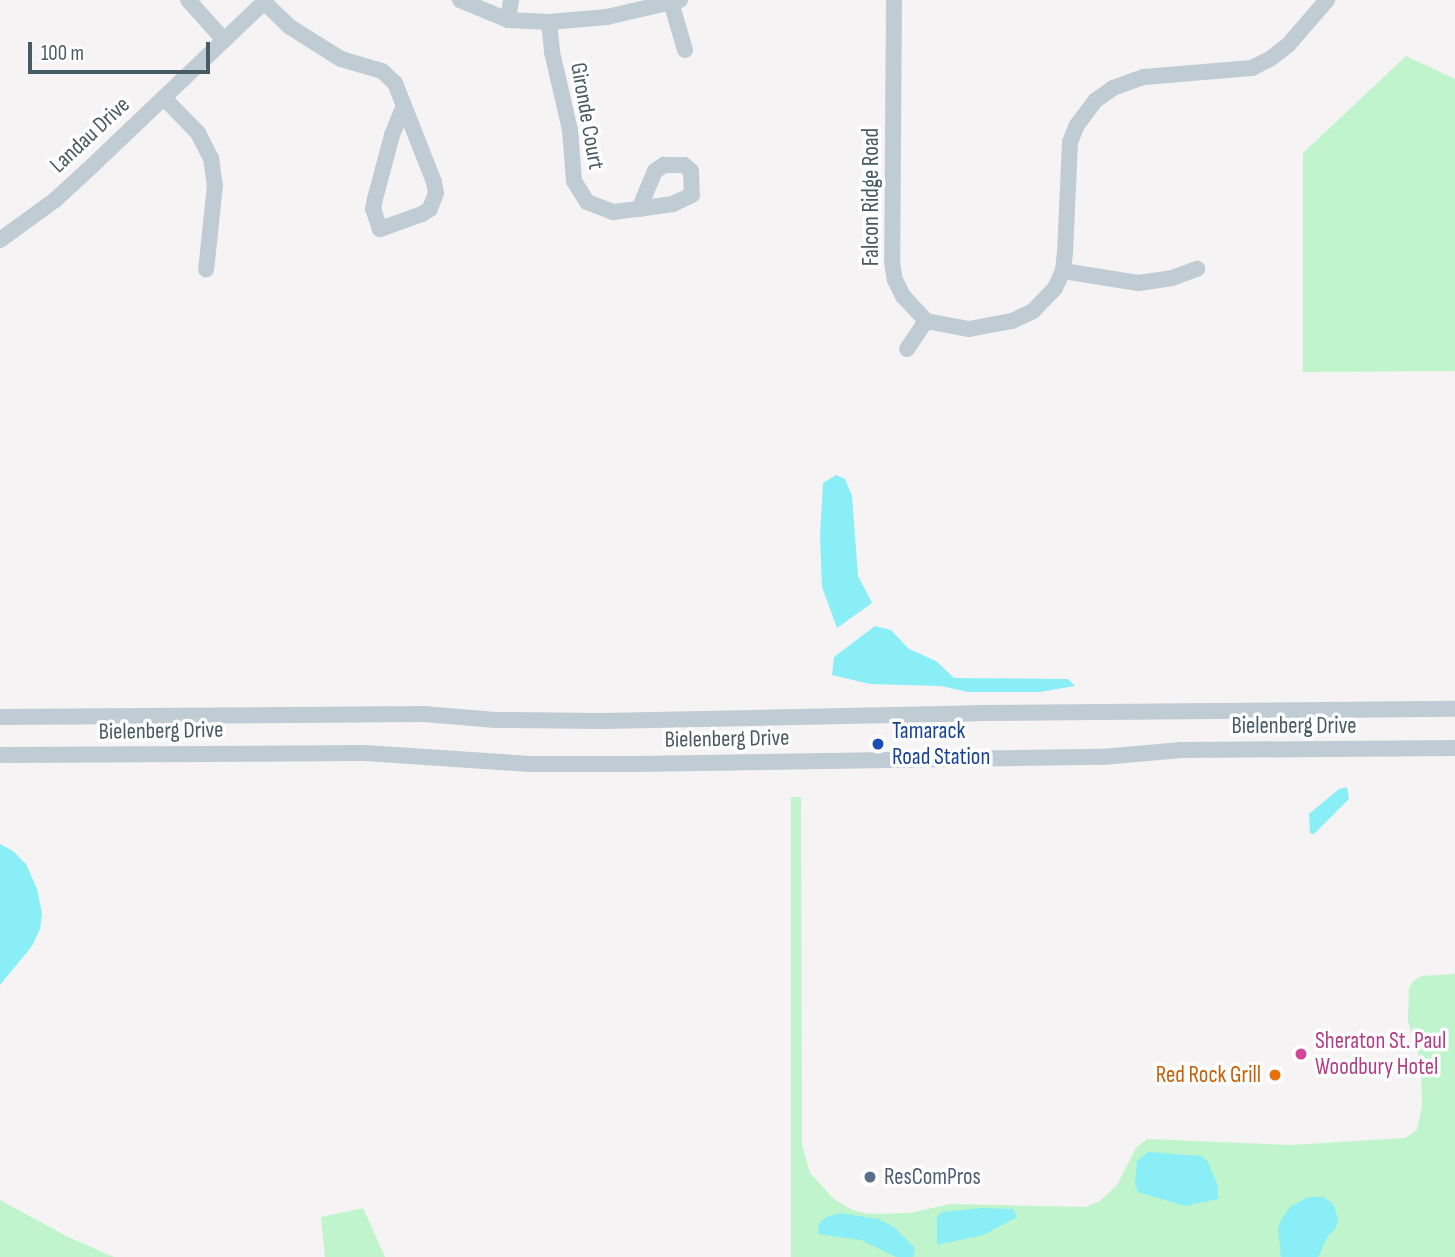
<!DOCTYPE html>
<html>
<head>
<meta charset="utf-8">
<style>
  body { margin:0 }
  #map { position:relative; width:1455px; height:1257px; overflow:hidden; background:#f5f3f3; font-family:"Sofia Sans Condensed",sans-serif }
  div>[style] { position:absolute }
  .green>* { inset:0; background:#bff4cc }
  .water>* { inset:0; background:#89eef5 }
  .minor>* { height:16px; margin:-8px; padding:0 8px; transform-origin:8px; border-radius:8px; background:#c0ccd3 }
  .dots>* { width:19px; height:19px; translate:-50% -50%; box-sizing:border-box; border:4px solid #fff; border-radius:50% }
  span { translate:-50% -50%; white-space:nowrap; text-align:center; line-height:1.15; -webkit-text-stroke:7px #fff; paint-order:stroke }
  .street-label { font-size:23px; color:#485a63 }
  .transit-label { font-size:23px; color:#164399 }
  .left { translate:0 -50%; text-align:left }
  .hotel-label { font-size:23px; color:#b23c85 }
  .food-label { font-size:23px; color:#c56008 }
  .right { translate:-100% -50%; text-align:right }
  .service-label { font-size:23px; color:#4e5e75 }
  .scale { position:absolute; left:28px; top:42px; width:182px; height:32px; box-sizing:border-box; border:4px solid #485a63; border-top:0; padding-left:9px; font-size:21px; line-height:24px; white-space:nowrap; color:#485a63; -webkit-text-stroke:5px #fff; paint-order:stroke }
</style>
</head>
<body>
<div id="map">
  <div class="green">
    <i style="clip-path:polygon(1406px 56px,1455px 79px,1455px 371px,1303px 372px,1303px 153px)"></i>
    <i style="clip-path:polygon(791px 797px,801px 797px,802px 1145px,810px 1173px,834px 1199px,852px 1210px,869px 1214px,910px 1213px,950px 1204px,1086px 1207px,1100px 1201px,1117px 1185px,1136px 1148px,1147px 1139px,1291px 1145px,1405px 1138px,1417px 1130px,1422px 1107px,1421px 1063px,1408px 1021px,1409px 988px,1413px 981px,1422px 976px,1455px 974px,1455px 1257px,791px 1257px)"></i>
    <i style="clip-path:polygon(0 1200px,66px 1236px,114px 1257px,0 1257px)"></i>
    <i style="clip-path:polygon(363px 1208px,385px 1257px,325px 1257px,321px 1217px)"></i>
  </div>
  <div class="water">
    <i style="clip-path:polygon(836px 475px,845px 479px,852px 496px,858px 576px,872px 603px,837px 628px,822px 587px,820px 536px,823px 483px)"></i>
    <i style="clip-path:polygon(875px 626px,891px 630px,909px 649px,936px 661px,954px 678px,1068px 679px,1075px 686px,1040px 692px,968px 692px,941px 686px,870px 684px,832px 675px,834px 657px)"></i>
    <i style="clip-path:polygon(1347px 787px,1349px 799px,1314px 834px,1310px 833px,1309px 814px,1339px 789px)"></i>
    <i style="clip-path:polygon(0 844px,13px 851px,26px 864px,37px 889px,42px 914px,40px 929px,32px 946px,0 985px)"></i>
    <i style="clip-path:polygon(1148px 1152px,1201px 1156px,1208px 1162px,1218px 1186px,1218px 1199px,1185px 1206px,1138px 1192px,1135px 1184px,1137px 1161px)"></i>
    <i style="clip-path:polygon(1308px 1197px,1324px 1197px,1333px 1204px,1338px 1218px,1336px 1228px,1328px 1236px,1318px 1257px,1281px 1257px,1278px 1229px,1282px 1218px,1290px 1207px)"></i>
    <i style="clip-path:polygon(983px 1208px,1013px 1209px,1017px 1217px,983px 1235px,937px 1245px,937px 1217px,942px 1212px)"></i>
    <i style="clip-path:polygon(840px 1213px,878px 1219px,894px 1227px,915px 1248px,913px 1257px,896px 1257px,861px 1240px,818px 1234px,819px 1224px,826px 1217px)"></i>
  </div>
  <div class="minor">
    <i style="left:188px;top:0;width:54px;rotate:48deg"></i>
    <i style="left:460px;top:0;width:52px;rotate:22.6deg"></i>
    <i style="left:508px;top:20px;width:41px;rotate:2.8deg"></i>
    <i style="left:549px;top:22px;width:58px;rotate:-4.9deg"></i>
    <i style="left:607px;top:17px;width:75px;rotate:-13.1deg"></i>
    <i style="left:894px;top:0;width:262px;rotate:90.4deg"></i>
    <i style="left:892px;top:262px;width:18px;rotate:81deg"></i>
    <i style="left:895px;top:280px;width:18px;rotate:63deg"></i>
    <i style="left:903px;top:296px;width:34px;rotate:47deg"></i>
    <i style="left:926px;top:321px;width:44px;rotate:10.5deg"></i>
    <i style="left:969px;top:329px;width:44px;rotate:-10.5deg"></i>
    <i style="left:1012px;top:321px;width:23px;rotate:-25deg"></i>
    <i style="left:1033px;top:311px;width:32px;rotate:-46deg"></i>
    <i style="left:1055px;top:288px;width:19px;rotate:-65deg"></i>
    <i style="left:1063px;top:271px;width:18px;rotate:-84deg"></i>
    <i style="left:1065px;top:253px;width:111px;rotate:-87.4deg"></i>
    <i style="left:1070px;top:142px;width:18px;rotate:-68deg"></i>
    <i style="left:1077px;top:125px;width:31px;rotate:-53deg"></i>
    <i style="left:1096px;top:100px;width:21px;rotate:-35deg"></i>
    <i style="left:1113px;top:88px;width:33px;rotate:-20deg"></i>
    <i style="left:1144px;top:77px;width:108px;rotate:-4.8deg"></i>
    <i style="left:1252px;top:68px;width:20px;rotate:-27deg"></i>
    <i style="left:1270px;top:59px;width:23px;rotate:-38deg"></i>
    <i style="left:1288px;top:45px;width:60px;rotate:-49.1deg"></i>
    <i style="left:264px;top:2px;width:36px;rotate:44deg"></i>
    <i style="left:290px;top:27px;width:60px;rotate:32.1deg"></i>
    <i style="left:341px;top:59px;width:43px;rotate:16.3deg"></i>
    <i style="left:382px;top:71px;width:18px;rotate:43deg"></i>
    <i style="left:395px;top:83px;width:106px;rotate:68.5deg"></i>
    <i style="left:434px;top:182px;width:11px;rotate:80deg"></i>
    <i style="left:436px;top:193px;width:17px;rotate:111deg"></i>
    <i style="left:430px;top:209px;width:9px;rotate:148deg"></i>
    <i style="left:422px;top:214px;width:45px;rotate:160.3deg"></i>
    <i style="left:380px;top:229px;width:21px;rotate:-109deg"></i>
    <i style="left:373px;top:209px;width:10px;rotate:-79deg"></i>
    <i style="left:375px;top:199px;width:66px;rotate:-75.1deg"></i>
    <i style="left:392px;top:135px;width:31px;rotate:-68deg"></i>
    <i style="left:671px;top:2px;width:50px;rotate:73.7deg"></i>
    <i style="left:508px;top:20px;width:20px;rotate:-81deg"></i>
    <i style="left:549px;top:22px;width:30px;rotate:84deg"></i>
    <i style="left:552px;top:52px;width:80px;rotate:77deg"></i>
    <i style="left:570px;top:130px;width:51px;rotate:85.5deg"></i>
    <i style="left:574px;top:181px;width:25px;rotate:58deg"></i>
    <i style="left:587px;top:202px;width:28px;rotate:21deg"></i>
    <i style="left:613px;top:212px;width:26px;rotate:-7deg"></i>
    <i style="left:639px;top:209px;width:41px;rotate:-67.2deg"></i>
    <i style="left:655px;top:171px;width:11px;rotate:-34deg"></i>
    <i style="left:664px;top:165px;width:20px"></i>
    <i style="left:684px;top:165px;width:9px;rotate:41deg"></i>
    <i style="left:691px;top:171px;width:24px;rotate:88deg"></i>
    <i style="left:692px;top:195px;width:21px;rotate:155deg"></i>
    <i style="left:673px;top:204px;width:34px;rotate:172deg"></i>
    <i style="left:164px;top:98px;width:49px;rotate:45.8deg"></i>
    <i style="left:198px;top:133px;width:28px;rotate:63deg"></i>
    <i style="left:211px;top:158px;width:27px;rotate:82deg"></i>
    <i style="left:215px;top:185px;width:85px;rotate:96deg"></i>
    <i style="left:0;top:240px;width:68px;rotate:-36deg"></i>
    <i style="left:55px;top:200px;width:52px;rotate:-42.6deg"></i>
    <i style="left:93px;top:165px;width:239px;rotate:-43.6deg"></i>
    <i style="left:1063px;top:271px;width:76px;rotate:9.1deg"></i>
    <i style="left:1138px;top:283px;width:34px;rotate:-8deg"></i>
    <i style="left:1172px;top:278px;width:27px;rotate:-20deg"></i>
    <i style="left:907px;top:349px;width:34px;rotate:-56deg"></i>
    <i style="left:0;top:717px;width:424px;rotate:-0.4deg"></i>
    <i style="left:424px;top:714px;width:72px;rotate:4.8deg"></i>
    <i style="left:496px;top:720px;width:107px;rotate:0.5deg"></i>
    <i style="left:603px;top:721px;width:373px;rotate:-1.2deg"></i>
    <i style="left:976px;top:713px;width:479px;rotate:-0.5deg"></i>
    <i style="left:0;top:755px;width:365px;rotate:-0.3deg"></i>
    <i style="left:365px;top:753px;width:165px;rotate:3.8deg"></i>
    <i style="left:530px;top:764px;width:106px"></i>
    <i style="left:636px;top:764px;width:466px;rotate:-0.9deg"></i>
    <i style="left:1102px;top:757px;width:80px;rotate:-5deg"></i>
    <i style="left:1182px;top:750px;width:273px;rotate:-0.4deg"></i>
  </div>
  <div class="dots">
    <i style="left:878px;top:744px;background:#1a4fb4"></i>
    <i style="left:1301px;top:1054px;background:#d1479c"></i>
    <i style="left:1275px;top:1075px;background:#e8710a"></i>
    <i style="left:870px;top:1177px;background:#5c6f8a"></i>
  </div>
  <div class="street-label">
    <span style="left:587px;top:116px;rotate:80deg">Gironde Court</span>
    <span style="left:90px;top:135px;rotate:-43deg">Landau Drive</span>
    <span style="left:871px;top:197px;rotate:-90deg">Falcon Ridge Road</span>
    <span style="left:1294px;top:726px">Bielenberg Drive</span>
    <span style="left:161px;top:731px;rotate:-1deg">Bielenberg Drive</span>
    <span style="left:727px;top:739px;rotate:-1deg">Bielenberg Drive</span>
  </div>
  <div class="transit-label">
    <span class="left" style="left:892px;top:744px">Tamarack<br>Road Station</span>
  </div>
  <div class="hotel-label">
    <span class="left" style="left:1315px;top:1054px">Sheraton St. Paul<br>Woodbury Hotel</span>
  </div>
  <div class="food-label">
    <span class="right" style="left:1261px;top:1075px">Red Rock Grill</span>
  </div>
  <div class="service-label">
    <span class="left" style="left:884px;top:1177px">ResComPros</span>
  </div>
  <div class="scale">100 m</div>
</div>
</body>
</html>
